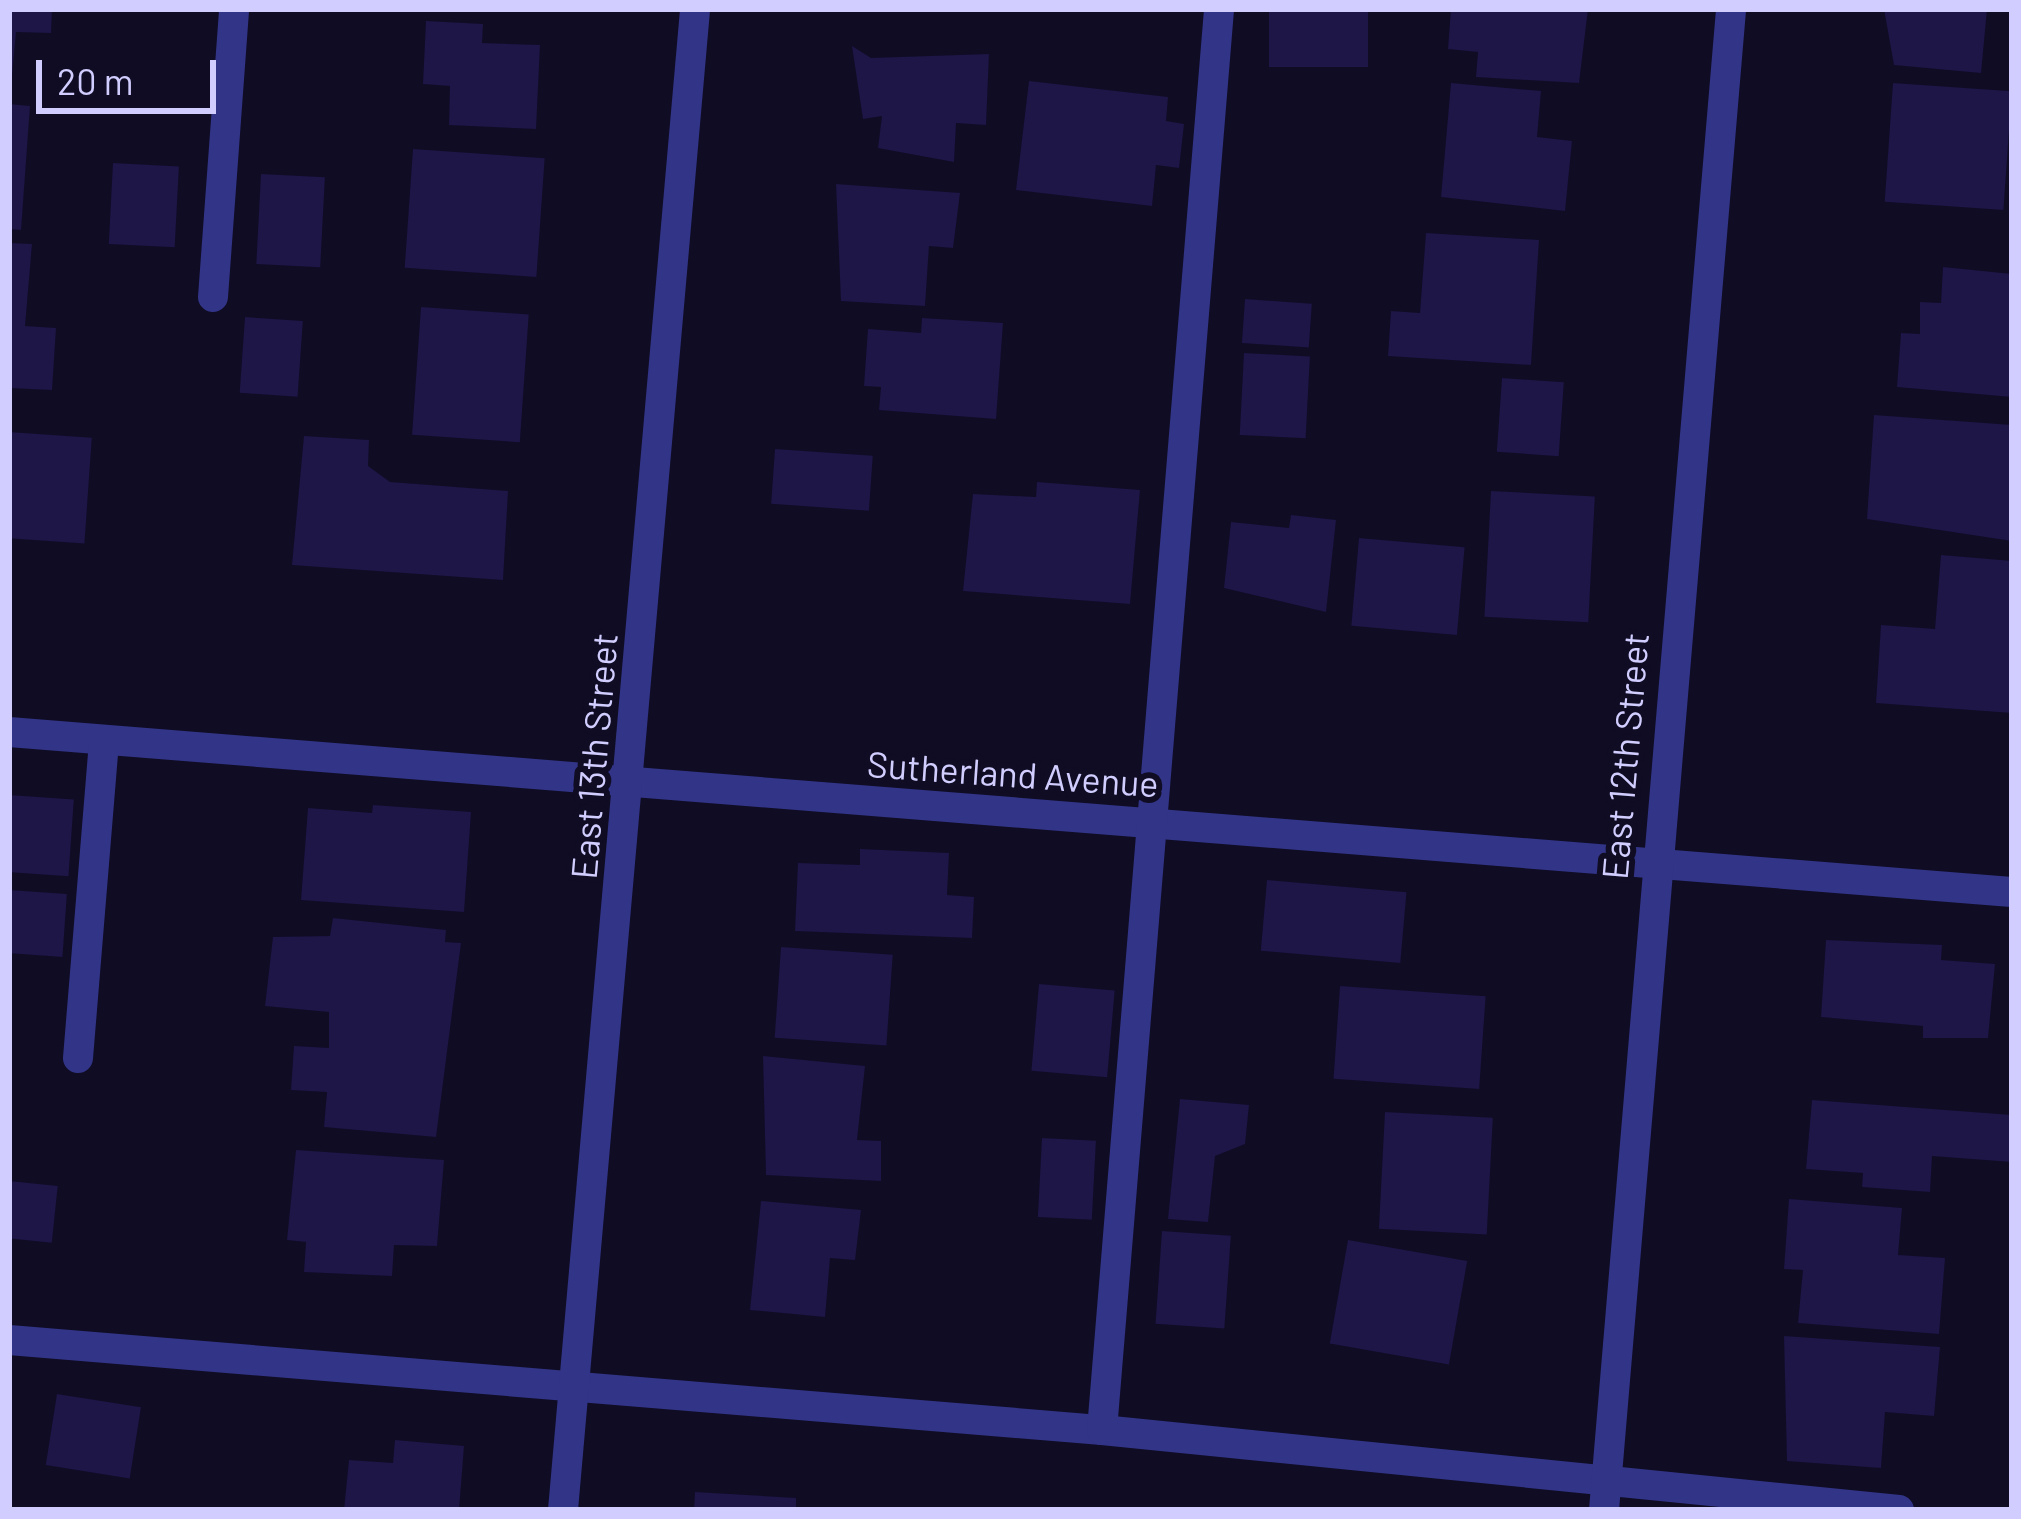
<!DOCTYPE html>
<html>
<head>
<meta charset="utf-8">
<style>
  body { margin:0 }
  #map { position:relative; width:2021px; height:1519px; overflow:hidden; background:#0f0c24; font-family:Barlow,sans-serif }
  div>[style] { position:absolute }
  .building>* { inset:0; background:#1d1646; transform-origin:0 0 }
  .minor>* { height:30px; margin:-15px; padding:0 15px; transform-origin:15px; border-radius:15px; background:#323487 }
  span { translate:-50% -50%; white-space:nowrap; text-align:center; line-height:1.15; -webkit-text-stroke:12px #0f0c24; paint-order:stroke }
  .street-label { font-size:36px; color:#d1ceff }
  .frame { position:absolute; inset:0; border:12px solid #d1ceff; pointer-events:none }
  .scale { position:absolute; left:36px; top:60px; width:180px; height:54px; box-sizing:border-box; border:6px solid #d1ceff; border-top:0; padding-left:15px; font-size:36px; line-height:42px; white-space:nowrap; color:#d1ceff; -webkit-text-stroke:9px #0f0c24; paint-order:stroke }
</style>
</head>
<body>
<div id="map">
  <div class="building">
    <i style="clip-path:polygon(9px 9px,52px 9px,51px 33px,16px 32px,12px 75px)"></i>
    <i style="left:1269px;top:9px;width:99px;height:58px"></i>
    <i style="clip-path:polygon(1451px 9px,1588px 9px,1579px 83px,1476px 77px,1478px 52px,1448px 49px)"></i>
    <i style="clip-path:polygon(1884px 9px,1987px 9px,1981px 73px,1894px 65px)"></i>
    <i style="clip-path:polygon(426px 21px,483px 24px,482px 43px,540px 45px,536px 129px,449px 125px,450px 86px,423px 84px)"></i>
    <i style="clip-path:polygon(852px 46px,871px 58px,989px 54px,986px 125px,956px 123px,954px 162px,878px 148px,882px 116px,863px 119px)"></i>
    <i style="clip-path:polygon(1029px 81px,1168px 97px,1166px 121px,1184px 124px,1179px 168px,1156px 165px,1152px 206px,1016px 190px)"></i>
    <i style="clip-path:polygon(1451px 83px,1541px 91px,1537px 137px,1572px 141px,1565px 211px,1441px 197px)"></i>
    <i style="left:1893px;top:83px;width:119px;height:119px;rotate:4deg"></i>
    <i style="clip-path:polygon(9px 104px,30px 106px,21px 230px,9px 229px)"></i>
    <i style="left:413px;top:149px;width:132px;height:119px;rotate:4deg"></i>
    <i style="left:113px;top:163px;width:66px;height:81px;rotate:3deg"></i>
    <i style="left:261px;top:174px;width:64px;height:90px;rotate:3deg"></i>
    <i style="clip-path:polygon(836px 184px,960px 193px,953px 248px,929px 246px,925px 306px,841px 301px)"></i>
    <i style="clip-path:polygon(1426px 233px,1539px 240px,1531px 365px,1388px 356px,1391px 311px,1420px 313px)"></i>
    <i style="clip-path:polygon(9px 243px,32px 244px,25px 326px,56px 328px,52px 390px,9px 388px)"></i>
    <i style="clip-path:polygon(1943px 267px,2012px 274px,2012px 397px,1897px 387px,1901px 333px,1920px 334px,1920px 302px,1941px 303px)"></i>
    <i style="left:1245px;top:299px;width:67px;height:44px;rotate:4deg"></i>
    <i style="left:421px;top:307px;width:108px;height:128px;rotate:4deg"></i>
    <i style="left:245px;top:317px;width:58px;height:76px;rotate:4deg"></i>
    <i style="clip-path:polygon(922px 318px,1003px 323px,996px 419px,879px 410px,881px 387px,864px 386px,868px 329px,921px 333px)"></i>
    <i style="left:1244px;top:353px;width:66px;height:82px;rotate:3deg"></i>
    <i style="left:1502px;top:378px;width:62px;height:74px;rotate:4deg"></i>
    <i style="clip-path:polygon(1874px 415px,2012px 425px,2012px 541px,1867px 519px)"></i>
    <i style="left:9px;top:432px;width:83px;height:106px;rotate:4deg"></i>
    <i style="clip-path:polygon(304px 436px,369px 440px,368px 466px,390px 482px,508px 491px,503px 580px,292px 565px)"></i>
    <i style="left:775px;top:449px;width:98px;height:55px;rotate:4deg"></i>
    <i style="clip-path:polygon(1037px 482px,1140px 490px,1130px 604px,963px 591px,973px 494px,1036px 497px)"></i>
    <i style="left:1491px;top:491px;width:104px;height:126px;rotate:3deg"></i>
    <i style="clip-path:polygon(1291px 515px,1336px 520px,1326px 612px,1224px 588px,1231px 522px,1289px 528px)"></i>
    <i style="left:1359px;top:538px;width:106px;height:88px;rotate:5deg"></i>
    <i style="clip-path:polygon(1941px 555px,2012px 561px,2012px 713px,1876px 703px,1881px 625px,1935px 629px)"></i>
    <i style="left:9px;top:795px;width:65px;height:77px;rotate:4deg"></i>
    <i style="clip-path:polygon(373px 805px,471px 812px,464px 912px,301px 900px,308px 808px,372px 813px)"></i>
    <i style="clip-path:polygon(860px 849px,949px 853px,947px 895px,974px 897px,972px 938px,795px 931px,798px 863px,860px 865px)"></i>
    <i style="left:1267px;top:880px;width:140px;height:71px;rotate:5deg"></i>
    <i style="left:9px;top:890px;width:58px;height:63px;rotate:4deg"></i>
    <i style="clip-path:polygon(333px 918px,446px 930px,445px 942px,461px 943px,436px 1137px,324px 1127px,327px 1092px,291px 1090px,294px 1046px,329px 1048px,329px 1012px,265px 1006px,273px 937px,330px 936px)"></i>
    <i style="clip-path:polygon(1826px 940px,1942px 945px,1941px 960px,1995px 964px,1988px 1038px,1923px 1038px,1923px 1026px,1821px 1017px)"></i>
    <i style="left:781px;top:947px;width:112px;height:91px;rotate:4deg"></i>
    <i style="left:1039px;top:984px;width:76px;height:87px;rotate:5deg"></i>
    <i style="left:1340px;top:986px;width:146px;height:93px;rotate:4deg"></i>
    <i style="clip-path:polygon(763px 1056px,865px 1066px,857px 1140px,881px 1141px,881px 1181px,766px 1175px)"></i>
    <i style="clip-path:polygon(1180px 1099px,1249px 1105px,1245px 1144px,1215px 1156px,1208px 1222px,1168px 1219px)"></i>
    <i style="clip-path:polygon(1812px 1100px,2012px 1115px,2012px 1162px,1932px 1156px,1930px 1192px,1862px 1187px,1863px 1173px,1806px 1169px)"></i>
    <i style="left:1385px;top:1112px;width:108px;height:117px;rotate:3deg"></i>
    <i style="left:1042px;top:1138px;width:54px;height:79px;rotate:3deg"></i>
    <i style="clip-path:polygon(296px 1150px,444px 1160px,437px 1246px,394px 1245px,392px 1276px,304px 1272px,306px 1242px,287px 1240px)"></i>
    <i style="left:9px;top:1181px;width:49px;height:57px;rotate:6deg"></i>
    <i style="clip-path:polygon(1789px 1199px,1902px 1208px,1898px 1255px,1945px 1258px,1939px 1334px,1798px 1323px,1803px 1270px,1784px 1269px)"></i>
    <i style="clip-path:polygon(761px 1201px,861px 1210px,855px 1260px,830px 1258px,825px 1317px,750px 1310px)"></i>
    <i style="left:1162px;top:1231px;width:69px;height:93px;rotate:4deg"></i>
    <i style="left:1348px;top:1240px;width:121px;height:105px;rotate:10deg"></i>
    <i style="clip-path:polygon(1784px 1336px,1940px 1347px,1934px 1416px,1885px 1412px,1881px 1468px,1787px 1461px)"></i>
    <i style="left:57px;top:1394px;width:85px;height:72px;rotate:9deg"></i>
    <i style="clip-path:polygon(395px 1440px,464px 1446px,459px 1510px,344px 1510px,349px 1460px,393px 1463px)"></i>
    <i style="clip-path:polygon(695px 1492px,796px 1498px,796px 1510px,694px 1510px)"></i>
  </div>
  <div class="minor">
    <i style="left:213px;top:297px;width:289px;rotate:-85.8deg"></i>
    <i style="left:9px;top:732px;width:2009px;rotate:4.57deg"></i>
    <i style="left:78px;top:1058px;width:319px;rotate:-85.3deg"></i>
    <i style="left:9px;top:1340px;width:1097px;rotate:4.71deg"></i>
    <i style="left:1102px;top:1430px;width:801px;rotate:5.73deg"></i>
    <i style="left:1102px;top:1430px;width:1426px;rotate:-85.29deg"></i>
    <i style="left:563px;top:1510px;width:1507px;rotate:-84.97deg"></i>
    <i style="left:1604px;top:1510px;width:1506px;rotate:-85.16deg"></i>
  </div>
  <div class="street-label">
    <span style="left:593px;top:756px;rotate:-85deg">East 13th Street</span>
    <span style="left:1624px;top:756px;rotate:-85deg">East 12th Street</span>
    <span style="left:1013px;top:773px;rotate:4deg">Sutherland Avenue</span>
  </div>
  <div class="frame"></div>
  <div class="scale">20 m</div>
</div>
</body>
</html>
